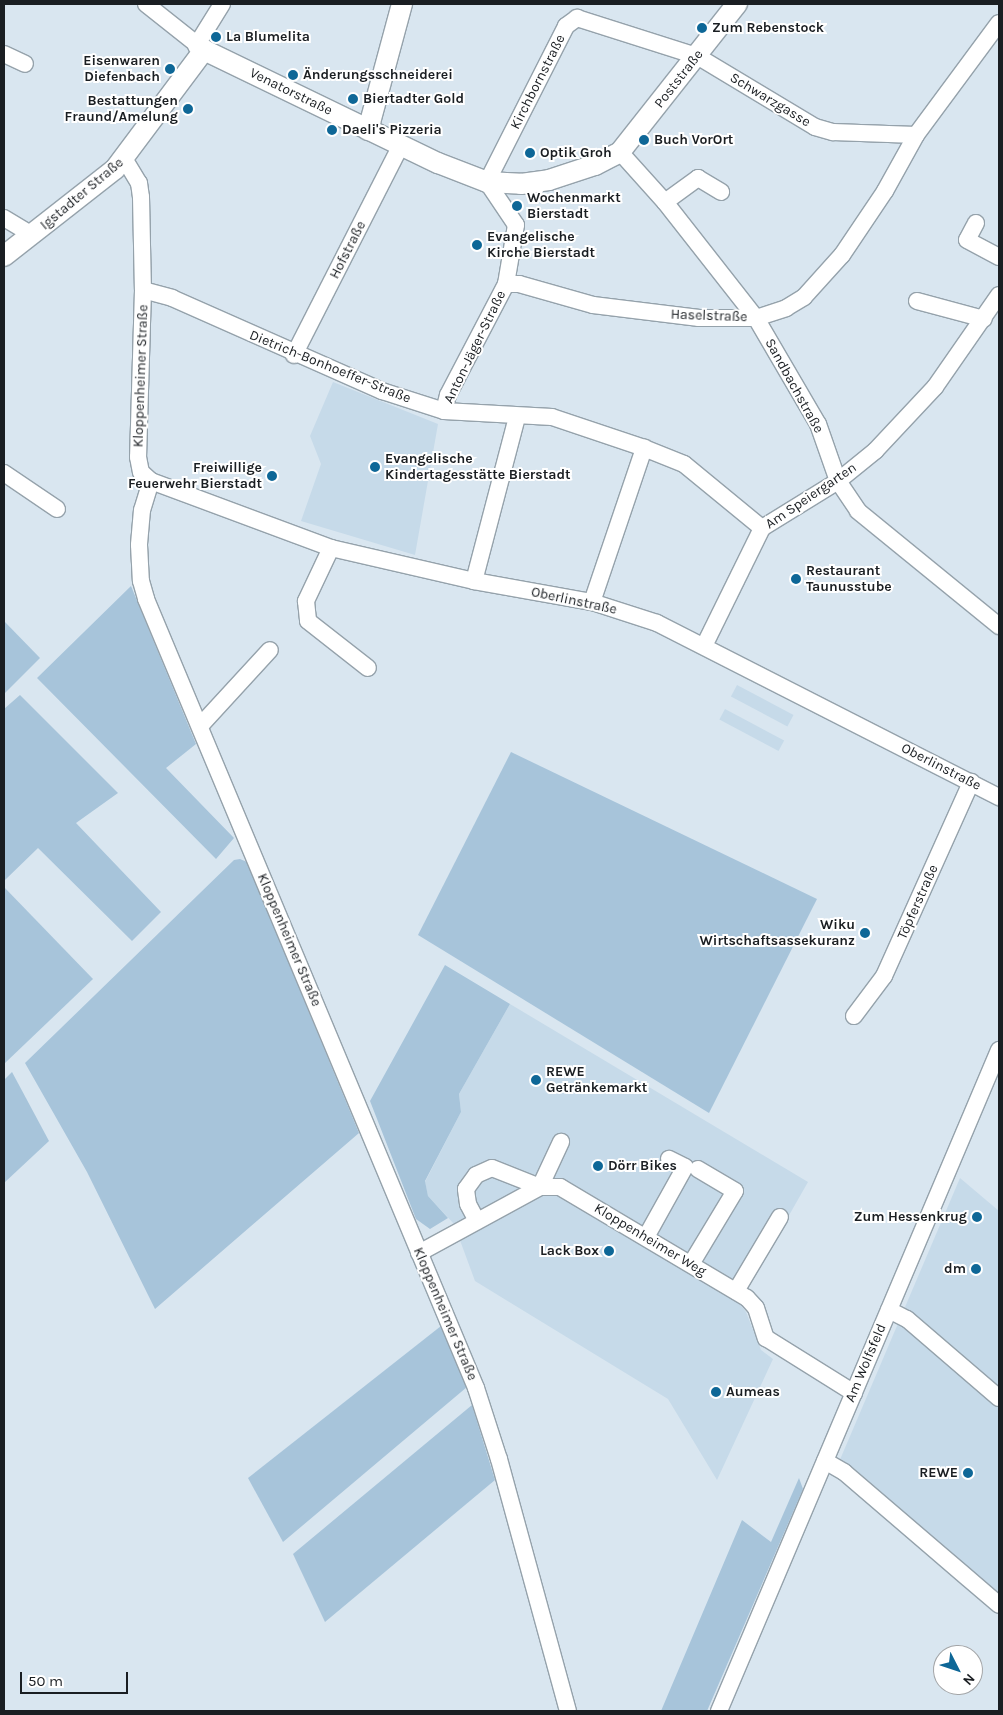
<!DOCTYPE html>
<html>
<head>
<meta charset="utf-8">
<style>
  body { margin:0 }
  #map { position:relative; width:1003px; height:1715px; overflow:hidden; background:#d9e6f0; font-family:Karla,sans-serif }
  div>[style] { position:absolute }
  .built>* { inset:0; background:#c6dae9; transform-origin:0 0 }
  .green>* { inset:0; background:#a7c4da }
  .roads { filter:drop-shadow(1px 0 #95a2ab) drop-shadow(-1px 0 #95a2ab) drop-shadow(0 1px #95a2ab) drop-shadow(0 -1px #95a2ab) }
  .minor>* { height:16px; margin:-8px; padding:0 8px; transform-origin:8px; border-radius:8px; background:#fff }
  .major>* { height:20px; margin:-10px; padding:0 10px; transform-origin:10px; border-radius:10px; background:#fff }
  .dots>* { width:14px; height:14px; translate:-50% -50%; box-sizing:border-box; border:2px solid #fff; border-radius:50% }
  span { translate:-50% -50%; white-space:nowrap; text-align:center; line-height:1.15; -webkit-text-stroke:4px #fff; paint-order:stroke }
  .poi-label { font-size:14px; color:#1a1e22; font-weight:700 }
  .left { translate:0 -50%; text-align:left }
  .right { translate:-100% -50%; text-align:right }
  .street-label { font-size:14px; color:#1a1e22 }
  .frame { position:absolute; inset:0; border:5px solid #1a1e22; pointer-events:none }
  .north { position:absolute; left:933px; top:1645px; width:50px; height:50px; box-sizing:border-box; background:#fff; border:1px solid #a3a5a7; border-radius:50%; rotate:131deg; font-size:14px; font-weight:700; line-height:20px; text-align:center; color:#1a1e22 }
  .north::after { content:''; display:block; margin:auto; width:18px; height:22px; background:#0e6797; clip-path:polygon(50% 0,100% 100%,50% 72%,0 100%) }
  .scale { position:absolute; left:20px; top:1672px; width:108px; height:22px; box-sizing:border-box; border:2px solid #1a1e22; border-top:0; padding-left:6px; font-size:15px; line-height:18px; white-space:nowrap; color:#1a1e22; -webkit-text-stroke:4px #fff; paint-order:stroke }
</style>
</head>
<body>
<div id="map">
  <div class="built">
    <i style="clip-path:polygon(333px 382px,438px 424px,415px 555px,301px 521px,321px 464px,310px 436px)"></i>
    <i style="left:737px;top:685px;width:64px;height:13px;rotate:28deg"></i>
    <i style="left:725px;top:709px;width:67px;height:12px;rotate:28deg"></i>
    <i style="clip-path:polygon(510px 1004px,808px 1182px,739px 1303px,746px 1312px,761px 1350px,773px 1359px,717px 1480px,668px 1399px,475px 1281px,454px 1224px,428px 1196px,425px 1182px,461px 1112px,459px 1094px)"></i>
    <i style="clip-path:polygon(960px 1178px,999px 1211px,999px 1599px,839px 1462px)"></i>
  </div>
  <div class="green">
    <i style="clip-path:polygon(131px 586px,196px 744px,166px 768px,234px 838px,216px 859px,37px 678px)"></i>
    <i style="clip-path:polygon(4px 621px,40px 658px,4px 694px)"></i>
    <i style="clip-path:polygon(20px 695px,118px 793px,76px 823px,161px 912px,132px 941px,38px 848px,4px 881px,4px 709px)"></i>
    <i style="clip-path:polygon(511px 752px,817px 899px,709px 1113px,418px 935px)"></i>
    <i style="clip-path:polygon(240px 859px,247px 862px,359px 1133px,155px 1309px,87px 1172px,25px 1063px,234px 860px)"></i>
    <i style="clip-path:polygon(4px 887px,93px 979px,4px 1064px)"></i>
    <i style="clip-path:polygon(445px 965px,510px 1004px,459px 1094px,461px 1112px,425px 1181px,428px 1196px,448px 1218px,430px 1229px,416px 1219px,370px 1101px)"></i>
    <i style="clip-path:polygon(12px 1072px,49px 1141px,4px 1183px,4px 1080px)"></i>
    <i style="clip-path:polygon(441px 1326px,467px 1387px,283px 1542px,248px 1478px)"></i>
    <i style="clip-path:polygon(472px 1405px,495px 1480px,325px 1622px,293px 1554px)"></i>
    <i style="clip-path:polygon(799px 1478px,803px 1489px,707px 1711px,661px 1711px,742px 1520px,771px 1542px)"></i>
  </div>
  <div class="roads">
    <div class="minor">
      <i style="left:146px;top:4px;width:74px;rotate:38.4deg"></i>
      <i style="left:196px;top:46px;width:49px;rotate:-58.2deg"></i>
      <i style="left:4px;top:54px;width:23px;rotate:25deg"></i>
      <i style="left:620px;top:152px;width:67px;rotate:48deg"></i>
      <i style="left:665px;top:202px;width:147px;rotate:51.9deg"></i>
      <i style="left:756px;top:318px;width:123px;rotate:59.7deg"></i>
      <i style="left:818px;top:424px;width:60px;rotate:70.7deg"></i>
      <i style="left:838px;top:481px;width:36px;rotate:56deg"></i>
      <i style="left:858px;top:511px;width:182px;rotate:39.2deg"></i>
      <i style="left:125px;top:160px;width:27px;rotate:59deg"></i>
      <i style="left:139px;top:183px;width:14px;rotate:82deg"></i>
      <i style="left:141px;top:197px;width:93px;rotate:88.8deg"></i>
      <i style="left:143px;top:290px;width:167px;rotate:91.7deg"></i>
      <i style="left:138px;top:457px;width:15px;rotate:79deg"></i>
      <i style="left:141px;top:472px;width:13px;rotate:42deg"></i>
      <i style="left:151px;top:481px;width:192px;rotate:20.4deg"></i>
      <i style="left:331px;top:548px;width:147px;rotate:13deg"></i>
      <i style="left:474px;top:581px;width:120px;rotate:10.1deg"></i>
      <i style="left:592px;top:602px;width:68px;rotate:17.9deg"></i>
      <i style="left:657px;top:623px;width:384px;rotate:27deg"></i>
      <i style="left:665px;top:202px;width:41px;rotate:-36deg"></i>
      <i style="left:698px;top:178px;width:27px;rotate:31deg"></i>
      <i style="left:4px;top:218px;width:33px;rotate:31deg"></i>
      <i style="left:976px;top:223px;width:19px;rotate:118deg"></i>
      <i style="left:967px;top:240px;width:36px;rotate:28deg"></i>
      <i style="left:506px;top:284px;width:13px"></i>
      <i style="left:519px;top:284px;width:77px;rotate:15.8deg"></i>
      <i style="left:593px;top:305px;width:107px;rotate:7deg"></i>
      <i style="left:699px;top:318px;width:57px"></i>
      <i style="left:756px;top:318px;width:32px;rotate:-18deg"></i>
      <i style="left:786px;top:308px;width:21px;rotate:-31deg"></i>
      <i style="left:804px;top:297px;width:57px;rotate:-47.9deg"></i>
      <i style="left:842px;top:255px;width:77px;rotate:-56.1deg"></i>
      <i style="left:885px;top:191px;width:64px;rotate:-61deg"></i>
      <i style="left:143px;top:290px;width:30px;rotate:15deg"></i>
      <i style="left:172px;top:298px;width:230px;rotate:23.9deg"></i>
      <i style="left:382px;top:391px;width:65px;rotate:17.9deg"></i>
      <i style="left:444px;top:411px;width:108px;rotate:3.2deg"></i>
      <i style="left:552px;top:417px;width:97px;rotate:18.6deg"></i>
      <i style="left:644px;top:448px;width:43px;rotate:21.8deg"></i>
      <i style="left:684px;top:464px;width:101px;rotate:39.4deg"></i>
      <i style="left:917px;top:301px;width:69px;rotate:15deg"></i>
      <i style="left:294px;top:355px;width:236px;rotate:-63deg"></i>
      <i style="left:444px;top:411px;width:16px;rotate:-76deg"></i>
      <i style="left:448px;top:395px;width:125px;rotate:-62.4deg"></i>
      <i style="left:506px;top:284px;width:60px;rotate:-80.4deg"></i>
      <i style="left:516px;top:225px;width:52px;rotate:-124deg"></i>
      <i style="left:487px;top:182px;width:175px;rotate:-63.1deg"></i>
      <i style="left:566px;top:26px;width:14px;rotate:-36deg"></i>
      <i style="left:577px;top:18px;width:126px;rotate:17.6deg"></i>
      <i style="left:697px;top:56px;width:138px;rotate:31deg"></i>
      <i style="left:815px;top:127px;width:19px;rotate:16deg"></i>
      <i style="left:833px;top:132px;width:83px;rotate:2.1deg"></i>
      <i style="left:916px;top:135px;width:139px;rotate:-53.5deg"></i>
      <i style="left:4px;top:473px;width:64px;rotate:34.2deg"></i>
      <i style="left:151px;top:481px;width:30px;rotate:107deg"></i>
      <i style="left:142px;top:510px;width:35px;rotate:95deg"></i>
      <i style="left:139px;top:545px;width:36px;rotate:87deg"></i>
      <i style="left:141px;top:581px;width:19px;rotate:74deg"></i>
      <i style="left:146px;top:599px;width:855px;rotate:67.3deg"></i>
      <i style="left:476px;top:1388px;width:75px;rotate:72.1deg"></i>
      <i style="left:499px;top:1459px;width:261px;rotate:74.7deg"></i>
      <i style="left:331px;top:548px;width:59px;rotate:115.3deg"></i>
      <i style="left:306px;top:601px;width:20px;rotate:84deg"></i>
      <i style="left:308px;top:621px;width:76px;rotate:38.1deg"></i>
      <i style="left:474px;top:581px;width:170px;rotate:-75.3deg"></i>
      <i style="left:592px;top:602px;width:163px;rotate:-71.3deg"></i>
      <i style="left:705px;top:644px;width:129px;rotate:-63.8deg"></i>
      <i style="left:762px;top:528px;width:89px;rotate:-31.7deg"></i>
      <i style="left:838px;top:481px;width:48px;rotate:-39deg"></i>
      <i style="left:875px;top:451px;width:88px;rotate:-46.8deg"></i>
      <i style="left:935px;top:387px;width:112px;rotate:-55.2deg"></i>
      <i style="left:200px;top:726px;width:103px;rotate:-47.4deg"></i>
      <i style="left:854px;top:1016px;width:50px;rotate:-53.1deg"></i>
      <i style="left:884px;top:976px;width:213px;rotate:-65.8deg"></i>
      <i style="left:477px;top:1221px;width:19px;rotate:-118deg"></i>
      <i style="left:468px;top:1204px;width:15px;rotate:-98deg"></i>
      <i style="left:466px;top:1189px;width:17px;rotate:-54deg"></i>
      <i style="left:476px;top:1175px;width:17px;rotate:-24deg"></i>
      <i style="left:492px;top:1168px;width:52px;rotate:21.6deg"></i>
      <i style="left:540px;top:1187px;width:50px;rotate:-65deg"></i>
      <i style="left:646px;top:1237px;width:80px;rotate:-60.9deg"></i>
      <i style="left:685px;top:1167px;width:18px;rotate:-153deg"></i>
      <i style="left:419px;top:1253px;width:138px;rotate:-28.6deg"></i>
      <i style="left:540px;top:1187px;width:20px"></i>
      <i style="left:560px;top:1187px;width:217px;rotate:30.7deg"></i>
      <i style="left:747px;top:1298px;width:13px;rotate:48deg"></i>
      <i style="left:756px;top:1308px;width:32px;rotate:72deg"></i>
      <i style="left:766px;top:1338px;width:104px;rotate:32deg"></i>
      <i style="left:691px;top:1264px;width:85px;rotate:-58.9deg"></i>
      <i style="left:735px;top:1191px;width:43px;rotate:-149.3deg"></i>
      <i style="left:736px;top:1291px;width:86px;rotate:-59.3deg"></i>
      <i style="left:889px;top:1310px;width:20px;rotate:27deg"></i>
      <i style="left:907px;top:1319px;width:121px;rotate:40.7deg"></i>
      <i style="left:825px;top:1461px;width:22px;rotate:30deg"></i>
      <i style="left:844px;top:1472px;width:204px;rotate:40.6deg"></i>
      <i style="left:719px;top:1711px;width:718px;rotate:-67.04deg"></i>
    </div>
    <div class="major">
      <i style="left:368px;top:130px;width:131px;rotate:-74.9deg"></i>
      <i style="left:4px;top:256px;width:141px;rotate:-38.1deg"></i>
      <i style="left:115px;top:169px;width:149px;rotate:-53.2deg"></i>
      <i style="left:204px;top:50px;width:260px;rotate:25.8deg"></i>
      <i style="left:438px;top:163px;width:53px;rotate:21.2deg"></i>
      <i style="left:487px;top:182px;width:34px;rotate:3deg"></i>
      <i style="left:521px;top:184px;width:28px;rotate:-8deg"></i>
      <i style="left:549px;top:180px;width:48px;rotate:-18.1deg"></i>
      <i style="left:595px;top:165px;width:28px;rotate:-27deg"></i>
      <i style="left:620px;top:152px;width:189px;rotate:-51.7deg"></i>
    </div>
  </div>
  <div class="dots">
    <i style="left:702px;top:28px;background:#0e6797"></i>
    <i style="left:216px;top:37px;background:#0e6797"></i>
    <i style="left:170px;top:69px;background:#0e6797"></i>
    <i style="left:293px;top:75px;background:#0e6797"></i>
    <i style="left:353px;top:99px;background:#0e6797"></i>
    <i style="left:188px;top:109px;background:#0e6797"></i>
    <i style="left:332px;top:130px;background:#0e6797"></i>
    <i style="left:644px;top:140px;background:#0e6797"></i>
    <i style="left:530px;top:153px;background:#0e6797"></i>
    <i style="left:517px;top:206px;background:#0e6797"></i>
    <i style="left:477px;top:245px;background:#0e6797"></i>
    <i style="left:375px;top:467px;background:#0e6797"></i>
    <i style="left:272px;top:476px;background:#0e6797"></i>
    <i style="left:796px;top:579px;background:#0e6797"></i>
    <i style="left:865px;top:933px;background:#0e6797"></i>
    <i style="left:536px;top:1080px;background:#0e6797"></i>
    <i style="left:598px;top:1166px;background:#0e6797"></i>
    <i style="left:977px;top:1217px;background:#0e6797"></i>
    <i style="left:609px;top:1251px;background:#0e6797"></i>
    <i style="left:976px;top:1269px;background:#0e6797"></i>
    <i style="left:716px;top:1392px;background:#0e6797"></i>
    <i style="left:968px;top:1473px;background:#0e6797"></i>
  </div>
  <div class="poi-label">
    <span class="left" style="left:712px;top:28px">Zum Rebenstock</span>
    <span class="left" style="left:226px;top:37px">La Blumelita</span>
    <span class="right" style="left:160px;top:69px">Eisenwaren<br>Diefenbach</span>
    <span class="left" style="left:303px;top:75px">Änderungsschneiderei</span>
    <span class="left" style="left:363px;top:99px">Biertadter Gold</span>
    <span class="right" style="left:178px;top:109px">Bestattungen<br>Fraund/Amelung</span>
    <span class="left" style="left:342px;top:130px">Daeli's Pizzeria</span>
    <span class="left" style="left:654px;top:140px">Buch VorOrt</span>
    <span class="left" style="left:540px;top:153px">Optik Groh</span>
    <span class="left" style="left:527px;top:206px">Wochenmarkt<br>Bierstadt</span>
    <span class="left" style="left:487px;top:245px">Evangelische<br>Kirche Bierstadt</span>
    <span class="left" style="left:385px;top:467px">Evangelische<br>Kindertagesstätte Bierstadt</span>
    <span class="right" style="left:262px;top:476px">Freiwillige<br>Feuerwehr Bierstadt</span>
    <span class="left" style="left:806px;top:579px">Restaurant<br>Taunusstube</span>
    <span class="right" style="left:855px;top:933px">Wiku<br>Wirtschaftsassekuranz</span>
    <span class="left" style="left:546px;top:1080px">REWE<br>Getränkemarkt</span>
    <span class="left" style="left:608px;top:1166px">Dörr Bikes</span>
    <span class="right" style="left:967px;top:1217px">Zum Hessenkrug</span>
    <span class="right" style="left:599px;top:1251px">Lack Box</span>
    <span class="right" style="left:966px;top:1269px">dm</span>
    <span class="left" style="left:726px;top:1392px">Aumeas</span>
    <span class="right" style="left:958px;top:1473px">REWE</span>
  </div>
  <div class="street-label">
    <span style="left:679px;top:79px;rotate:-52deg">Poststraße</span>
    <span style="left:538px;top:82px;rotate:-63deg">Kirchbornstraße</span>
    <span style="left:291px;top:92px;rotate:26deg">Venatorstraße</span>
    <span style="left:770px;top:100px;rotate:31deg">Schwarzgasse</span>
    <span style="left:82px;top:194px;rotate:-40deg">Igstadter Straße</span>
    <span style="left:348px;top:250px;rotate:-63deg">Hofstraße</span>
    <span style="left:709px;top:316px;rotate:2deg">Haselstraße</span>
    <span style="left:475px;top:347px;rotate:-64deg">Anton-Jäger-Straße</span>
    <span style="left:330px;top:367px;rotate:22deg">Dietrich-Bonhoeffer-Straße</span>
    <span style="left:141px;top:376px;rotate:-88deg">Kloppenheimer Straße</span>
    <span style="left:794px;top:386px;rotate:61deg">Sandbachstraße</span>
    <span style="left:811px;top:496px;rotate:-34deg">Am Speiergarten</span>
    <span style="left:574px;top:601px;rotate:12deg">Oberlinstraße</span>
    <span style="left:941px;top:767px;rotate:27deg">Oberlinstraße</span>
    <span style="left:918px;top:902px;rotate:-66deg">Töpferstraße</span>
    <span style="left:289px;top:940px;rotate:67deg">Kloppenheimer Straße</span>
    <span style="left:650px;top:1240px;rotate:31deg">Kloppenheimer Weg</span>
    <span style="left:445px;top:1314px;rotate:67deg">Kloppenheimer Straße</span>
    <span style="left:866px;top:1363px;rotate:-67deg">Am Wolfsfeld</span>
  </div>
  <div class="frame"></div>
  <div class="north">N</div>
  <div class="scale">50 m</div>
</div>
</body>
</html>
